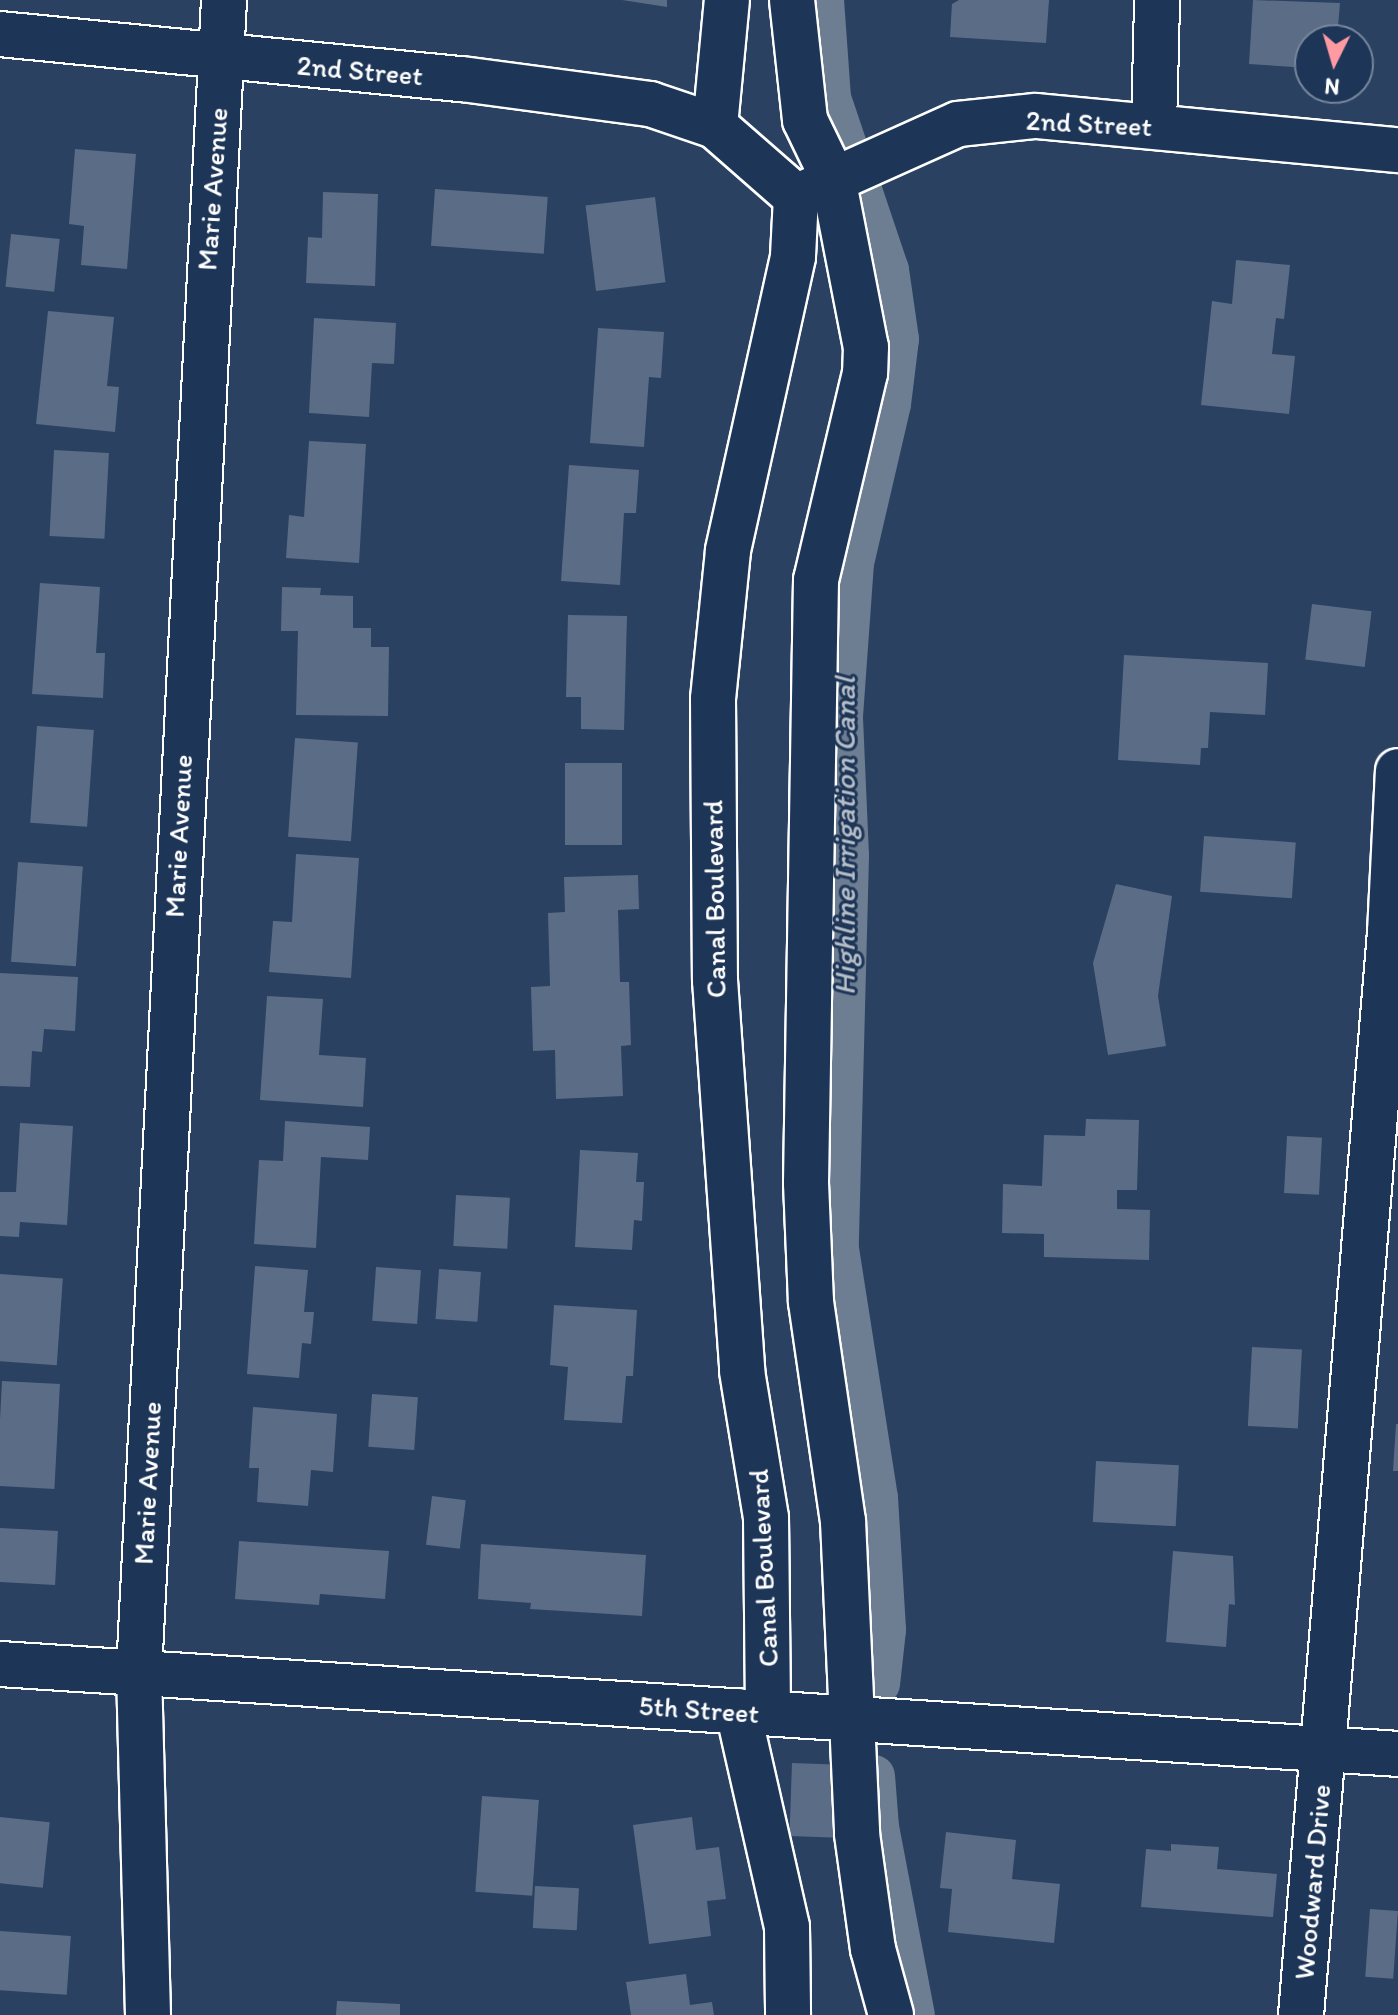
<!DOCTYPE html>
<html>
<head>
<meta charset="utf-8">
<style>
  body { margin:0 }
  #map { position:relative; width:1398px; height:2015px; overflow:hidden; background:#2a4161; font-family:Itim,sans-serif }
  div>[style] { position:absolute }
  .canal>* { height:42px; margin:-21px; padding:0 21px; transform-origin:21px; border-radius:21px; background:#6d7d92 }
  .building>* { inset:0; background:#5b6c86; transform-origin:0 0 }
  .roads { filter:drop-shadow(2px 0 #fff) drop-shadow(-2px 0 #fff) drop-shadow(0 2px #fff) drop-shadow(0 -2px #fff) }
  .minor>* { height:44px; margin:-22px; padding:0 22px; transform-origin:22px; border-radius:22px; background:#1d3557 }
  span { translate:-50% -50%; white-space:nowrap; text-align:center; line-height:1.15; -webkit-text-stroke:6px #1d3557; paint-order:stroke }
  .street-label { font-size:28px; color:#fff }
  .water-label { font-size:30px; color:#b6bec8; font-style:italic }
  .north { position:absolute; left:1294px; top:24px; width:80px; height:80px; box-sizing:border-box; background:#1d3557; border:2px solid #77869a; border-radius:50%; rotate:185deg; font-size:22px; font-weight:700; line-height:32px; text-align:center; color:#fff }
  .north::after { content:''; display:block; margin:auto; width:28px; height:36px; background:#ff9aa2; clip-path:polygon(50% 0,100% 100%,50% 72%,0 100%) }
</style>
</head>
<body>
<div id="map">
  <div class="canal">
    <i style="left:823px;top:0;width:98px;rotate:85.9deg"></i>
    <i style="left:830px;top:98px;width:182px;rotate:71.4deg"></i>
    <i style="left:888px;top:270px;width:70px;rotate:81.8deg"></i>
    <i style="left:898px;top:339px;width:65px;rotate:97deg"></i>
    <i style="left:890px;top:404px;width:163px;rotate:103.1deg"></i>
    <i style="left:853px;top:563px;width:155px;rotate:94.1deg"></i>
    <i style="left:842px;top:718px;width:138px;rotate:87.5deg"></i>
    <i style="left:848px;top:856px;width:393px;rotate:91.5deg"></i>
    <i style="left:838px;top:1249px;width:252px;rotate:81.1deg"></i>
    <i style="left:877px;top:1498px;width:132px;rotate:86.5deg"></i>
    <i style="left:885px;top:1630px;width:54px;rotate:96.3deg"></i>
    <i style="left:874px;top:1776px;width:51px;rotate:85.5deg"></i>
    <i style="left:878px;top:1827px;width:191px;rotate:79.2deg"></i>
  </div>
  <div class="building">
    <i style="clip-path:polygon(622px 0,667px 0,667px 7px)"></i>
    <i style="clip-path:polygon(959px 0,1049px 0,1046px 43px,950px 37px,952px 4px)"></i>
    <i style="clip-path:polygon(1253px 0,1340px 3px,1337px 40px,1310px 40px,1310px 68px,1249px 64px)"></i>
    <i style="clip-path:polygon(75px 149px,136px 154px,127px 269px,81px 265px,84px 226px,69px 224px)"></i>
    <i style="left:435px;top:189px;width:113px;height:57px;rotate:4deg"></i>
    <i style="clip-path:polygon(323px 192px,378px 194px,375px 286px,306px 283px,308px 237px,322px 238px)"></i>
    <i style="left:655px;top:197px;width:86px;height:70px;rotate:83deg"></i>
    <i style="left:11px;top:234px;width:49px;height:53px;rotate:6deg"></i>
    <i style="clip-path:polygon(1236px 260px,1290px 265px,1284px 319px,1276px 318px,1272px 354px,1295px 356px,1289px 414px,1201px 405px,1212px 301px,1232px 304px)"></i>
    <i style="clip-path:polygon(48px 311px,114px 317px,107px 386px,119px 387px,115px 432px,36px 424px)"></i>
    <i style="clip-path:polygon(314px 318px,396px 323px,394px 364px,372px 363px,369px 417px,309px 413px)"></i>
    <i style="clip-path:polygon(598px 328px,664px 332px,661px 378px,649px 377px,644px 447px,590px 443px)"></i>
    <i style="clip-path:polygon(309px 441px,366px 444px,359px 563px,286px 558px,289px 515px,304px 517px)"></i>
    <i style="left:54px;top:450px;width:55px;height:86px;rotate:3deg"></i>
    <i style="clip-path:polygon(569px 465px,639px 470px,636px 513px,624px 513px,620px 585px,561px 581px)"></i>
    <i style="clip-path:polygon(40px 583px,100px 587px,96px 653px,105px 653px,103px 698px,32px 694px)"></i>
    <i style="clip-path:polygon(282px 587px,321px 588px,320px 595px,353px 596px,353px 628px,371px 628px,371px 647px,389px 647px,388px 716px,296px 715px,298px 631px,281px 631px)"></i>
    <i style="left:1312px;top:604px;width:60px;height:56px;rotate:7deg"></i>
    <i style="clip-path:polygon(568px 615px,627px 616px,624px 730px,581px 729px,581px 697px,566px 697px)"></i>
    <i style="clip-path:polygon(1124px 655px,1268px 663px,1265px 715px,1210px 712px,1208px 748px,1201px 748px,1200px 765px,1118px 760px)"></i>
    <i style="left:37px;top:726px;width:57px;height:97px;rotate:4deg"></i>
    <i style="left:295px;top:738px;width:63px;height:99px;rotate:4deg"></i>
    <i style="left:565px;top:763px;width:57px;height:82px"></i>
    <i style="left:1204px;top:836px;width:92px;height:56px;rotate:4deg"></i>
    <i style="clip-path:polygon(296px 854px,359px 858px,351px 978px,269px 972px,273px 921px,292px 922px)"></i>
    <i style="left:18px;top:862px;width:65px;height:100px;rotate:4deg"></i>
    <i style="clip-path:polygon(638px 875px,639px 909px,618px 910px,620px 982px,629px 982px,631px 1045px,621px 1046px,623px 1096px,556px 1099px,555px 1050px,533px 1051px,531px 987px,550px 986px,548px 913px,565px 912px,564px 877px)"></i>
    <i style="clip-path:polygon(1116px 884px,1172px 896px,1158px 996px,1166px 1046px,1108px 1055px,1093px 963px)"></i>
    <i style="clip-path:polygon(0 973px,78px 977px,75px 1031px,44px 1029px,42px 1052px,32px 1051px,30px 1087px,0 1086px)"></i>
    <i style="clip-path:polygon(267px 996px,323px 999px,319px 1055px,366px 1058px,363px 1107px,260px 1100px)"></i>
    <i style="clip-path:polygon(1086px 1119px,1139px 1120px,1137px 1190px,1117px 1190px,1117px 1209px,1150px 1210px,1149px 1260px,1044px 1257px,1044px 1234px,1002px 1233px,1003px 1184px,1042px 1186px,1044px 1135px,1085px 1136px)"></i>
    <i style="clip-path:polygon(285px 1121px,370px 1127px,368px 1160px,321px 1157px,316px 1248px,254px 1244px,259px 1160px,283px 1161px)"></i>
    <i style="clip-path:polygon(20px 1123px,73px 1126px,67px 1225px,20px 1222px,19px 1237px,0 1236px,0 1192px,16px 1192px)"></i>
    <i style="left:1287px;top:1136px;width:35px;height:57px;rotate:3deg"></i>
    <i style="clip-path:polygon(580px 1150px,638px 1153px,636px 1182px,644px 1182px,642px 1221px,634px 1220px,632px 1250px,575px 1247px)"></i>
    <i style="left:456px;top:1195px;width:54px;height:51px;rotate:3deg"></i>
    <i style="clip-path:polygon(255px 1266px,308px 1270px,304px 1312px,314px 1312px,311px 1344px,302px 1343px,299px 1378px,247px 1374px)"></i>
    <i style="left:376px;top:1267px;width:45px;height:54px;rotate:4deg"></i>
    <i style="left:439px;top:1269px;width:42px;height:50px;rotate:4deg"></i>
    <i style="left:0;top:1274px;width:63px;height:87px;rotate:4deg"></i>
    <i style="clip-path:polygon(554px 1305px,637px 1310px,633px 1376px,626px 1376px,622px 1423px,564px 1420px,568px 1367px,550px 1365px)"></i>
    <i style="left:1252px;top:1347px;width:50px;height:79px;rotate:3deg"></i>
    <i style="left:2px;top:1381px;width:58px;height:105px;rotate:3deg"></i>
    <i style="left:372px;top:1394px;width:46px;height:53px;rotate:4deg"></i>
    <i style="clip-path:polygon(253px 1407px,337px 1414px,333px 1472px,311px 1470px,308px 1506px,257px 1502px,259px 1468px,249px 1468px)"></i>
    <i style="clip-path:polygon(1396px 1424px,1398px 1424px,1398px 1471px,1393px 1471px)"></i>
    <i style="left:1096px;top:1461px;width:83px;height:61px;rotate:3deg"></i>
    <i style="left:432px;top:1496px;width:34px;height:49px;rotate:7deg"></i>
    <i style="left:0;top:1528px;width:58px;height:54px;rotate:3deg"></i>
    <i style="clip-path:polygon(239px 1541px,389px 1551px,385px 1599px,320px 1594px,319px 1605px,235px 1599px)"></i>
    <i style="clip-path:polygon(481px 1544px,646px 1555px,642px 1616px,530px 1609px,531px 1603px,478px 1599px)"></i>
    <i style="clip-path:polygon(1173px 1551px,1233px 1556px,1235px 1605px,1229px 1604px,1226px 1647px,1166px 1642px)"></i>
    <i style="left:792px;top:1763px;width:56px;height:73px;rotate:2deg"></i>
    <i style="left:482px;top:1796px;width:57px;height:96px;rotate:4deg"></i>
    <i style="left:0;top:1817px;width:50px;height:66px;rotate:6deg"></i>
    <i style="clip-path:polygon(692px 1817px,696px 1850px,719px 1847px,726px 1899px,707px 1901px,711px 1936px,649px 1944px,633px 1825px)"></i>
    <i style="clip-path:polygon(946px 1832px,1016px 1840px,1012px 1879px,1060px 1884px,1054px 1943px,948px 1932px,952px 1889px,940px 1888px)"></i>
    <i style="clip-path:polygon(1171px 1844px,1219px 1847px,1217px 1869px,1277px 1874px,1273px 1917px,1141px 1907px,1146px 1849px,1171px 1851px)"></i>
    <i style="left:535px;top:1886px;width:44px;height:42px;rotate:3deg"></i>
    <i style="left:1370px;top:1909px;width:28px;height:68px;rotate:4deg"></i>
    <i style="left:0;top:1931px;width:71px;height:59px;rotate:4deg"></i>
    <i style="clip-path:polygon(686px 1974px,690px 2005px,712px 2002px,714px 2015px,631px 2015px,626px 1982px)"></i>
    <i style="clip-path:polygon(337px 2001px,400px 2004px,400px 2015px,336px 2015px)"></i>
  </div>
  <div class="roads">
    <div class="minor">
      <i style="left:792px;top:0;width:121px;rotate:83.8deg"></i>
      <i style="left:805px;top:120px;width:64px;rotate:64.2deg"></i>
      <i style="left:833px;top:178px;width:172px;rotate:79deg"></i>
      <i style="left:866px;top:347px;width:26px;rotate:92deg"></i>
      <i style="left:865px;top:373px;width:213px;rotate:103.3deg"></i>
      <i style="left:816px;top:580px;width:603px;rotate:90.95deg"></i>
      <i style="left:806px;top:1183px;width:119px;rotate:87.6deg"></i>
      <i style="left:811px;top:1302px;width:221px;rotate:81.7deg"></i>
      <i style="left:843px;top:1521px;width:313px;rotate:87.4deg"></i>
      <i style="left:857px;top:1834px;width:116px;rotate:82.1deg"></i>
      <i style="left:873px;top:1949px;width:68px;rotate:74.7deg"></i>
      <i style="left:0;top:34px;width:464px;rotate:5.6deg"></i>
      <i style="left:462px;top:79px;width:190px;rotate:7.6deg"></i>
      <i style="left:650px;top:104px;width:69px;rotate:18.7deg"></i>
      <i style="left:715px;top:126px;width:108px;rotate:41.2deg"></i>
      <i style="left:796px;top:197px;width:60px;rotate:92.9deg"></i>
      <i style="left:793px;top:257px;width:301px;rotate:102.5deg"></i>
      <i style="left:728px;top:551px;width:149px;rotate:95.8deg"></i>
      <i style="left:713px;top:699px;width:281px;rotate:89.6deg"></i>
      <i style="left:715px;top:980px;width:392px;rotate:86deg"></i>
      <i style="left:742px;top:1371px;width:149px;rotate:80.7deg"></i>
      <i style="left:766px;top:1518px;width:195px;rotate:89.4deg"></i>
      <i style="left:715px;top:126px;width:127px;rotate:-84.6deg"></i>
      <i style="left:1154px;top:126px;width:126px;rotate:-88.6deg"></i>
      <i style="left:809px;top:191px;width:163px;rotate:-24.2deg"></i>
      <i style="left:958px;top:124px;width:78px;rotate:-5.9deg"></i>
      <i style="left:1036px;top:116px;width:364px;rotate:5.4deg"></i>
      <i style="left:0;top:1664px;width:1401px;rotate:3.68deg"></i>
      <i style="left:738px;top:1711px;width:221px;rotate:77.2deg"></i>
      <i style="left:787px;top:1927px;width:88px;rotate:89.3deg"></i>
      <i style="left:148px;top:2015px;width:343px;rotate:-91.5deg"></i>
      <i style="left:139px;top:1672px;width:1674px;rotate:-87.09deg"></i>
      <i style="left:1301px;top:2015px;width:1086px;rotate:-85.3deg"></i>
      <i style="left:1390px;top:933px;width:162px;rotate:-87.2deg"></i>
    </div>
  </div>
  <div class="street-label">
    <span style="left:360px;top:70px;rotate:5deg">2nd Street</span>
    <span style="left:1089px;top:123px;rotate:3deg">2nd Street</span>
    <span style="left:212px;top:189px;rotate:-86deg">Marie Avenue</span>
    <span style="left:178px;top:836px;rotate:-87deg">Marie Avenue</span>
    <span style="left:714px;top:899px;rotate:-91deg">Canal Boulevard</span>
    <span style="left:147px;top:1483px;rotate:-87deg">Marie Avenue</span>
    <span style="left:763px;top:1568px;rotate:-93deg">Canal Boulevard</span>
    <span style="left:699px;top:1709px;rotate:4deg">5th Street</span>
    <span style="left:1312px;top:1882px;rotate:-85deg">Woodward Drive</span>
  </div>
  <div class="water-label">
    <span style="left:845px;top:836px;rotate:-90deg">Highline Irrigation Canal</span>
  </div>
  <div class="north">N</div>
</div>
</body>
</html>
